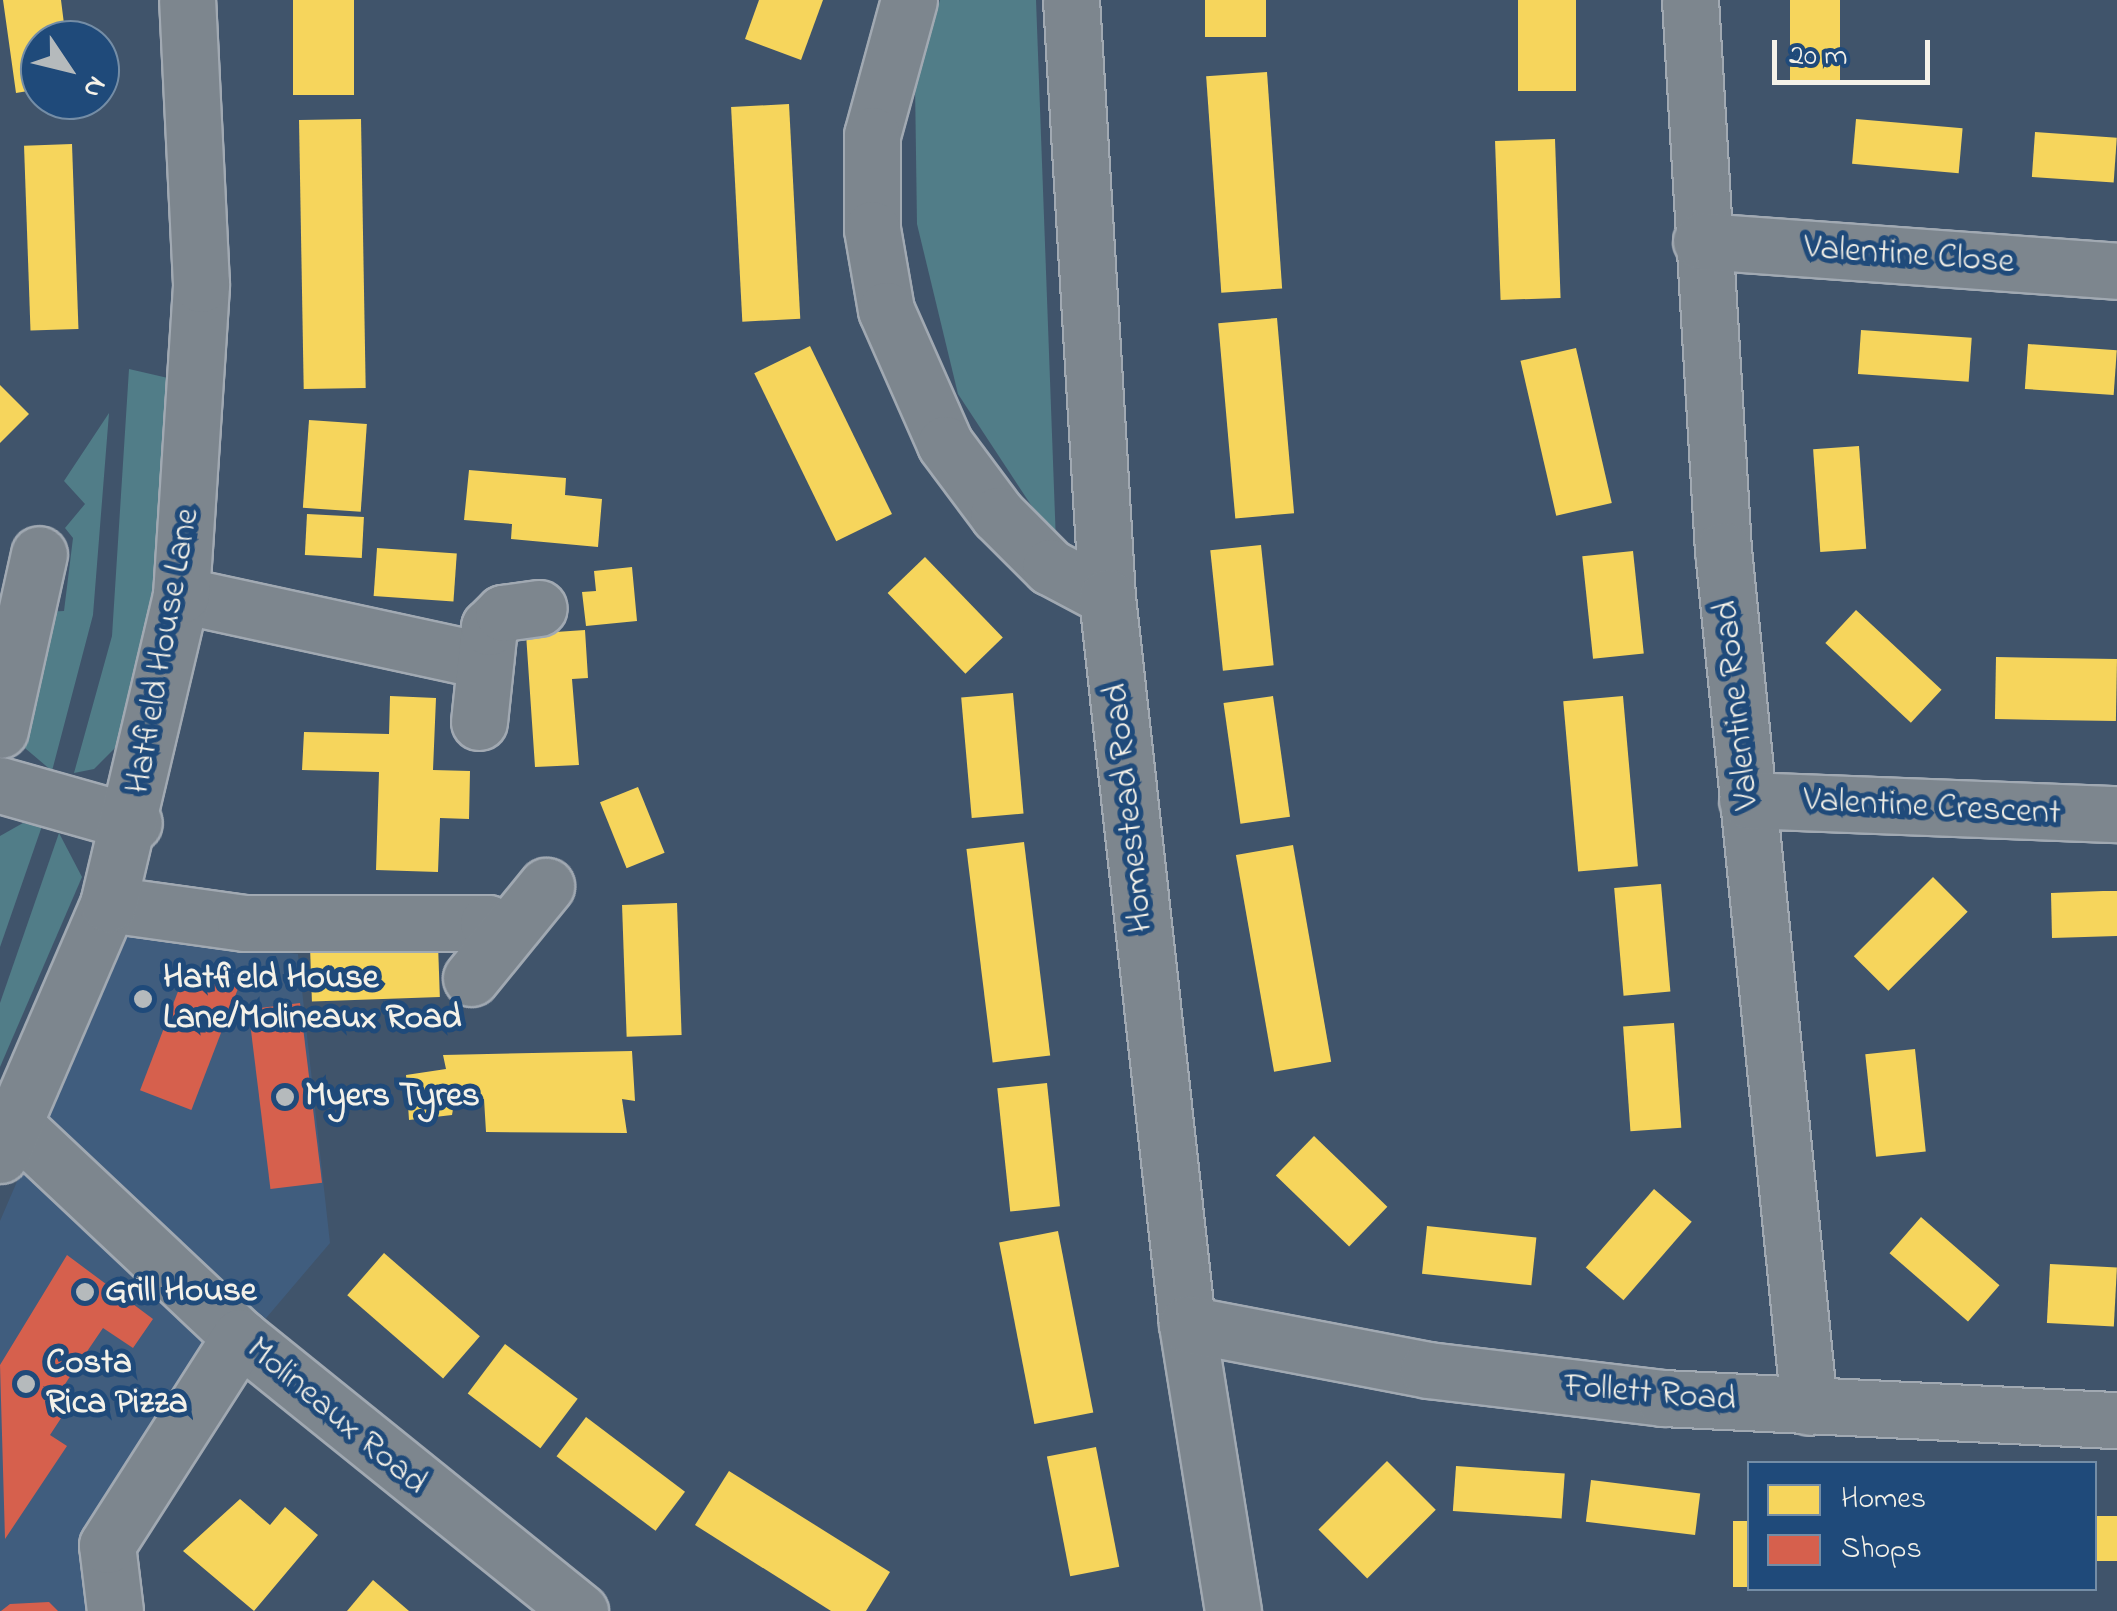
<!DOCTYPE html>
<html>
<head>
<meta charset="utf-8">
<style>
  body { margin:0 }
  #map { position:relative; width:2117px; height:1611px; overflow:hidden; background:#40546b; font-family:"Indie Flower",sans-serif }
  div>[style] { position:absolute }
  .built>* { inset:0; background:#405d7e }
  .green>* { inset:0; background:#517d88 }
  .homes>* { inset:0; background:#f6d55c; transform-origin:0 0 }
  .shops>* { inset:0; background:#d6604d; transform-origin:0 0 }
  .roads { filter:drop-shadow(2px 0 #a1a9b2) drop-shadow(-2px 0 #a1a9b2) drop-shadow(0 2px #a1a9b2) drop-shadow(0 -2px #a1a9b2) }
  .minor>* { height:55px; margin:-27.5px; padding:0 27.5px; transform-origin:27.5px; border-radius:27.5px; background:#7d868e }
  .dots>* { width:28px; height:28px; translate:-50% -50%; box-sizing:border-box; border:5px solid #1f4a7a; border-radius:50% }
  span { translate:-50% -50%; white-space:nowrap; text-align:center; line-height:1.15; -webkit-text-stroke:10px #1f4a7a; paint-order:stroke }
  .street-label { font-size:35px; color:#f4f1e8 }
  .poi-label { font-size:35px; color:#f4f1e8; font-weight:700 }
  .left { translate:0 -50%; text-align:left }
  .legend { position:absolute; left:1747px; top:1461px; width:350px; height:130px; box-sizing:border-box; background:#1f4a7a; border:2px solid #748da6; margin:0; padding:12px 18px; list-style:none; font-size:30px; color:#f4f1e8 }
  .legend li { display:flex; align-items:center; gap:20px; height:50px }
  .legend b { width:50px; border:2px solid #748da6 }
  .north { position:absolute; left:20px; top:20px; width:100px; height:100px; box-sizing:border-box; background:#1f4a7a; border:2px solid #748da6; border-radius:50%; rotate:125deg; font-size:28px; font-weight:700; line-height:40px; text-align:center; color:#f4f1e8 }
  .north::after { content:''; display:block; margin:auto; width:35px; height:45px; background:#b5babc; clip-path:polygon(50% 0,100% 100%,50% 72%,0 100%) }
  .scale { position:absolute; left:1772px; top:40px; width:158px; height:45px; box-sizing:border-box; border:5px solid #f4f1e8; border-top:0; padding-left:12px; font-size:30px; line-height:35px; white-space:nowrap; color:#f4f1e8; -webkit-text-stroke:8px #1f4a7a; paint-order:stroke }
</style>
</head>
<body>
<div id="map">
  <div class="built">
    <i style="clip-path:polygon(124px 933px,298px 954px,330px 1243px,226px 1365px,135px 1525px,135px 1611px,0 1611px,0 1221px)"></i>
  </div>
  <div class="green">
    <i style="clip-path:polygon(940px 0,1036px 0,1056px 543px,958px 394px,917px 224px,915px 83px)"></i>
    <i style="clip-path:polygon(129px 369px,168px 378px,159px 555px,123px 740px,94px 769px,74px 773px,112px 636px)"></i>
    <i style="clip-path:polygon(109px 413px,93px 615px,52px 771px,19px 743px,43px 612px,64px 611px,73px 538px,65px 528px,85px 504px,64px 481px)"></i>
    <i style="clip-path:polygon(23px 823px,42px 826px,0 947px,0 836px)"></i>
    <i style="clip-path:polygon(59px 833px,82px 877px,0 1067px,0 1003px)"></i>
  </div>
  <div class="homes">
    <i style="clip-path:polygon(3px 0,61px 0,66px 40px,40px 40px,40px 89px,16px 93px)"></i>
    <i style="left:293px;top:0;width:61px;height:95px"></i>
    <i style="clip-path:polygon(759px 0,823px 0,801px 60px,745px 39px)"></i>
    <i style="left:1205px;top:0;width:61px;height:37px"></i>
    <i style="left:1518px;top:0;width:58px;height:91px"></i>
    <i style="left:1790px;top:0;width:50px;height:83px"></i>
    <i style="left:1267px;top:72px;width:217px;height:61px;rotate:86deg"></i>
    <i style="left:789px;top:104px;width:215px;height:58px;rotate:87deg"></i>
    <i style="left:361px;top:119px;width:269px;height:62px;rotate:89deg"></i>
    <i style="left:1856px;top:119px;width:107px;height:45px;rotate:5deg"></i>
    <i style="left:2035px;top:132px;width:82px;height:45px;rotate:4deg"></i>
    <i style="left:1555px;top:139px;width:159px;height:60px;rotate:88deg"></i>
    <i style="left:72px;top:144px;width:185px;height:48px;rotate:88deg"></i>
    <i style="left:1277px;top:318px;width:196px;height:59px;rotate:85deg"></i>
    <i style="left:1861px;top:330px;width:111px;height:44px;rotate:4deg"></i>
    <i style="left:2028px;top:344px;width:89px;height:45px;rotate:4deg"></i>
    <i style="left:810px;top:346px;width:187px;height:62px;rotate:64deg"></i>
    <i style="left:1576px;top:348px;width:159px;height:57px;rotate:77deg"></i>
    <i style="clip-path:polygon(0 385px,29px 414px,0 443px)"></i>
    <i style="left:309px;top:420px;width:58px;height:88px;rotate:4deg"></i>
    <i style="left:1859px;top:446px;width:103px;height:46px;rotate:86deg"></i>
    <i style="clip-path:polygon(469px 470px,566px 478px,565px 495px,602px 499px,598px 547px,511px 539px,512px 524px,464px 520px)"></i>
    <i style="left:307px;top:514px;width:57px;height:41px;rotate:3deg"></i>
    <i style="left:1261px;top:545px;width:121px;height:51px;rotate:84deg"></i>
    <i style="left:377px;top:548px;width:80px;height:48px;rotate:4deg"></i>
    <i style="left:1633px;top:551px;width:103px;height:51px;rotate:84deg"></i>
    <i style="left:925px;top:557px;width:112px;height:52px;rotate:46deg"></i>
    <i style="clip-path:polygon(632px 567px,637px 621px,586px 626px,582px 592px,596px 591px,594px 571px)"></i>
    <i style="left:1856px;top:610px;width:117px;height:45px;rotate:43deg"></i>
    <i style="clip-path:polygon(585px 630px,588px 678px,572px 679px,579px 765px,535px 767px,526px 634px)"></i>
    <i style="left:1996px;top:657px;width:121px;height:62px;rotate:1deg"></i>
    <i style="left:1013px;top:693px;width:121px;height:52px;rotate:85deg"></i>
    <i style="clip-path:polygon(390px 696px,436px 698px,433px 770px,470px 771px,469px 819px,440px 818px,438px 872px,376px 870px,379px 772px,302px 770px,304px 732px,389px 734px)"></i>
    <i style="left:1273px;top:696px;width:122px;height:50px;rotate:82deg"></i>
    <i style="left:1623px;top:696px;width:171px;height:60px;rotate:85deg"></i>
    <i style="left:638px;top:787px;width:71px;height:41px;rotate:68deg"></i>
    <i style="left:1024px;top:842px;width:215px;height:58px;rotate:83deg"></i>
    <i style="left:1293px;top:845px;width:220px;height:58px;rotate:80deg"></i>
    <i style="left:1933px;top:877px;width:49px;height:112px;rotate:45deg"></i>
    <i style="left:1661px;top:884px;width:108px;height:47px;rotate:85deg"></i>
    <i style="clip-path:polygon(2103px 891px,2117px 891px,2117px 936px,2052px 938px,2051px 893px)"></i>
    <i style="left:677px;top:903px;width:132px;height:55px;rotate:88deg"></i>
    <i style="left:438px;top:944px;width:53px;height:128px;rotate:88deg"></i>
    <i style="left:1674px;top:1023px;width:105px;height:51px;rotate:86deg"></i>
    <i style="left:1915px;top:1049px;width:103px;height:50px;rotate:84deg"></i>
    <i style="clip-path:polygon(632px 1051px,635px 1101px,622px 1099px,627px 1133px,486px 1132px,484px 1099px,455px 1098px,452px 1115px,409px 1120px,406px 1075px,446px 1069px,443px 1055px)"></i>
    <i style="left:1047px;top:1083px;width:124px;height:50px;rotate:84deg"></i>
    <i style="left:1314px;top:1136px;width:102px;height:55px;rotate:44deg"></i>
    <i style="left:1654px;top:1189px;width:50px;height:104px;rotate:41deg"></i>
    <i style="left:1921px;top:1217px;width:104px;height:48px;rotate:41deg"></i>
    <i style="left:1427px;top:1226px;width:110px;height:48px;rotate:6deg"></i>
    <i style="left:1058px;top:1231px;width:185px;height:60px;rotate:79deg"></i>
    <i style="left:384px;top:1253px;width:127px;height:56px;rotate:41deg"></i>
    <i style="left:2050px;top:1264px;width:67px;height:59px;rotate:3deg"></i>
    <i style="left:505px;top:1344px;width:91px;height:62px;rotate:37deg"></i>
    <i style="left:586px;top:1417px;width:124px;height:49px;rotate:37deg"></i>
    <i style="left:1096px;top:1447px;width:122px;height:50px;rotate:79deg"></i>
    <i style="left:1387px;top:1461px;width:69px;height:97px;rotate:45deg"></i>
    <i style="left:1456px;top:1466px;width:109px;height:45px;rotate:4deg"></i>
    <i style="clip-path:polygon(729px 1471px,890px 1572px,866px 1611px,831px 1611px,695px 1525px)"></i>
    <i style="left:1591px;top:1480px;width:110px;height:42px;rotate:7deg"></i>
    <i style="clip-path:polygon(240px 1499px,270px 1525px,285px 1507px,318px 1535px,254px 1611px,183px 1551px)"></i>
    <i style="left:2094px;top:1516px;width:23px;height:45px"></i>
    <i style="left:1733px;top:1521px;width:17px;height:66px"></i>
    <i style="clip-path:polygon(373px 1580px,409px 1611px,347px 1611px)"></i>
  </div>
  <div class="shops">
    <i style="left:187px;top:968px;width:55px;height:131px;rotate:21deg"></i>
    <i style="left:300px;top:1003px;width:181px;height:52px;rotate:83deg"></i>
    <i style="clip-path:polygon(67px 1255px,153px 1319px,133px 1348px,103px 1328px,69px 1378px,56px 1398px,69px 1406px,50px 1435px,67px 1446px,5px 1539px,0 1365px)"></i>
    <i style="clip-path:polygon(49px 1602px,58px 1611px,1px 1611px,10px 1604px)"></i>
  </div>
  <div class="roads">
    <div class="minor">
      <i style="left:909px;top:0;width:140px;rotate:105.3deg"></i>
      <i style="left:872px;top:135px;width:94px;rotate:90deg"></i>
      <i style="left:872px;top:229px;width:82px;rotate:80.2deg"></i>
      <i style="left:886px;top:310px;width:146px;rotate:66.2deg"></i>
      <i style="left:945px;top:444px;width:89px;rotate:53.3deg"></i>
      <i style="left:998px;top:515px;width:74px;rotate:45deg"></i>
      <i style="left:1050px;top:567px;width:64px;rotate:27.8deg"></i>
      <i style="left:1071px;top:0;width:598px;rotate:86.55deg"></i>
      <i style="left:1107px;top:597px;width:731px;rotate:83.72deg"></i>
      <i style="left:1187px;top:1324px;width:291px;rotate:80.9deg"></i>
      <i style="left:1690px;top:0;width:551px;rotate:86.57deg"></i>
      <i style="left:1723px;top:550px;width:861px;rotate:84.27deg"></i>
      <i style="left:1701px;top:241px;width:417px;rotate:4.1deg"></i>
      <i style="left:181px;top:595px;width:311px;rotate:12.2deg"></i>
      <i style="left:479px;top:722px;width:96px;rotate:-84deg"></i>
      <i style="left:489px;top:627px;width:20px;rotate:-45deg"></i>
      <i style="left:503px;top:613px;width:36px;rotate:-8deg"></i>
      <i style="left:0;top:730px;width:180px;rotate:-77.5deg"></i>
      <i style="left:0;top:785px;width:139px;rotate:15.8deg"></i>
      <i style="left:1747px;top:800px;width:370px;rotate:2.2deg"></i>
      <i style="left:108px;top:904px;width:138px;rotate:7.9deg"></i>
      <i style="left:245px;top:923px;width:243px"></i>
      <i style="left:488px;top:923px;width:19px;rotate:35deg"></i>
      <i style="left:471px;top:978px;width:119px;rotate:-50.8deg"></i>
      <i style="left:16px;top:1126px;width:308px;rotate:43.3deg"></i>
      <i style="left:240px;top:1337px;width:437px;rotate:38.9deg"></i>
      <i style="left:0;top:1155px;width:273px;rotate:-66.7deg"></i>
      <i style="left:108px;top:904px;width:318px;rotate:-76.7deg"></i>
      <i style="left:181px;top:595px;width:312px;rotate:-86.3deg"></i>
      <i style="left:201px;top:284px;width:284px;rotate:-92.8deg"></i>
      <i style="left:1187px;top:1324px;width:245px;rotate:10.8deg"></i>
      <i style="left:1428px;top:1370px;width:237px;rotate:6.8deg"></i>
      <i style="left:1663px;top:1398px;width:455px;rotate:2.8deg"></i>
      <i style="left:115px;top:1611px;width:66px;rotate:-96.9deg"></i>
      <i style="left:107px;top:1545px;width:247px;rotate:-57.4deg"></i>
    </div>
  </div>
  <div class="dots">
    <i style="left:143px;top:999px;background:#b5babc"></i>
    <i style="left:285px;top:1097px;background:#b5babc"></i>
    <i style="left:85px;top:1292px;background:#b5babc"></i>
    <i style="left:26px;top:1384px;background:#b5babc"></i>
  </div>
  <div class="street-label">
    <span style="left:1909px;top:256px;rotate:4deg">Valentine Close</span>
    <span style="left:164px;top:651px;rotate:-80deg">Hatfield House Lane</span>
    <span style="left:1738px;top:705px;rotate:-96deg">Valentine Road</span>
    <span style="left:1130px;top:808px;rotate:-96deg">Homestead Road</span>
    <span style="left:1932px;top:808px;rotate:3deg">Valentine Crescent</span>
    <span style="left:1650px;top:1394px;rotate:5deg">Follett Road</span>
    <span style="left:336px;top:1417px;rotate:40deg">Molineaux Road</span>
  </div>
  <div class="poi-label">
    <span class="left" style="left:163px;top:999px">Hatfield House<br>Lane/Molineaux Road</span>
    <span class="left" style="left:305px;top:1097px">Myers Tyres</span>
    <span class="left" style="left:105px;top:1292px">Grill House</span>
    <span class="left" style="left:46px;top:1384px">Costa<br>Rica Pizza</span>
  </div>
  <ul class="legend">
  <li><b style="height:28px;background:#f6d55c"></b>Homes</li>
  <li><b style="height:28px;background:#d6604d"></b>Shops</li>
  </ul>
  <div class="north">N</div>
  <div class="scale">20 m</div>
</div>
</body>
</html>
